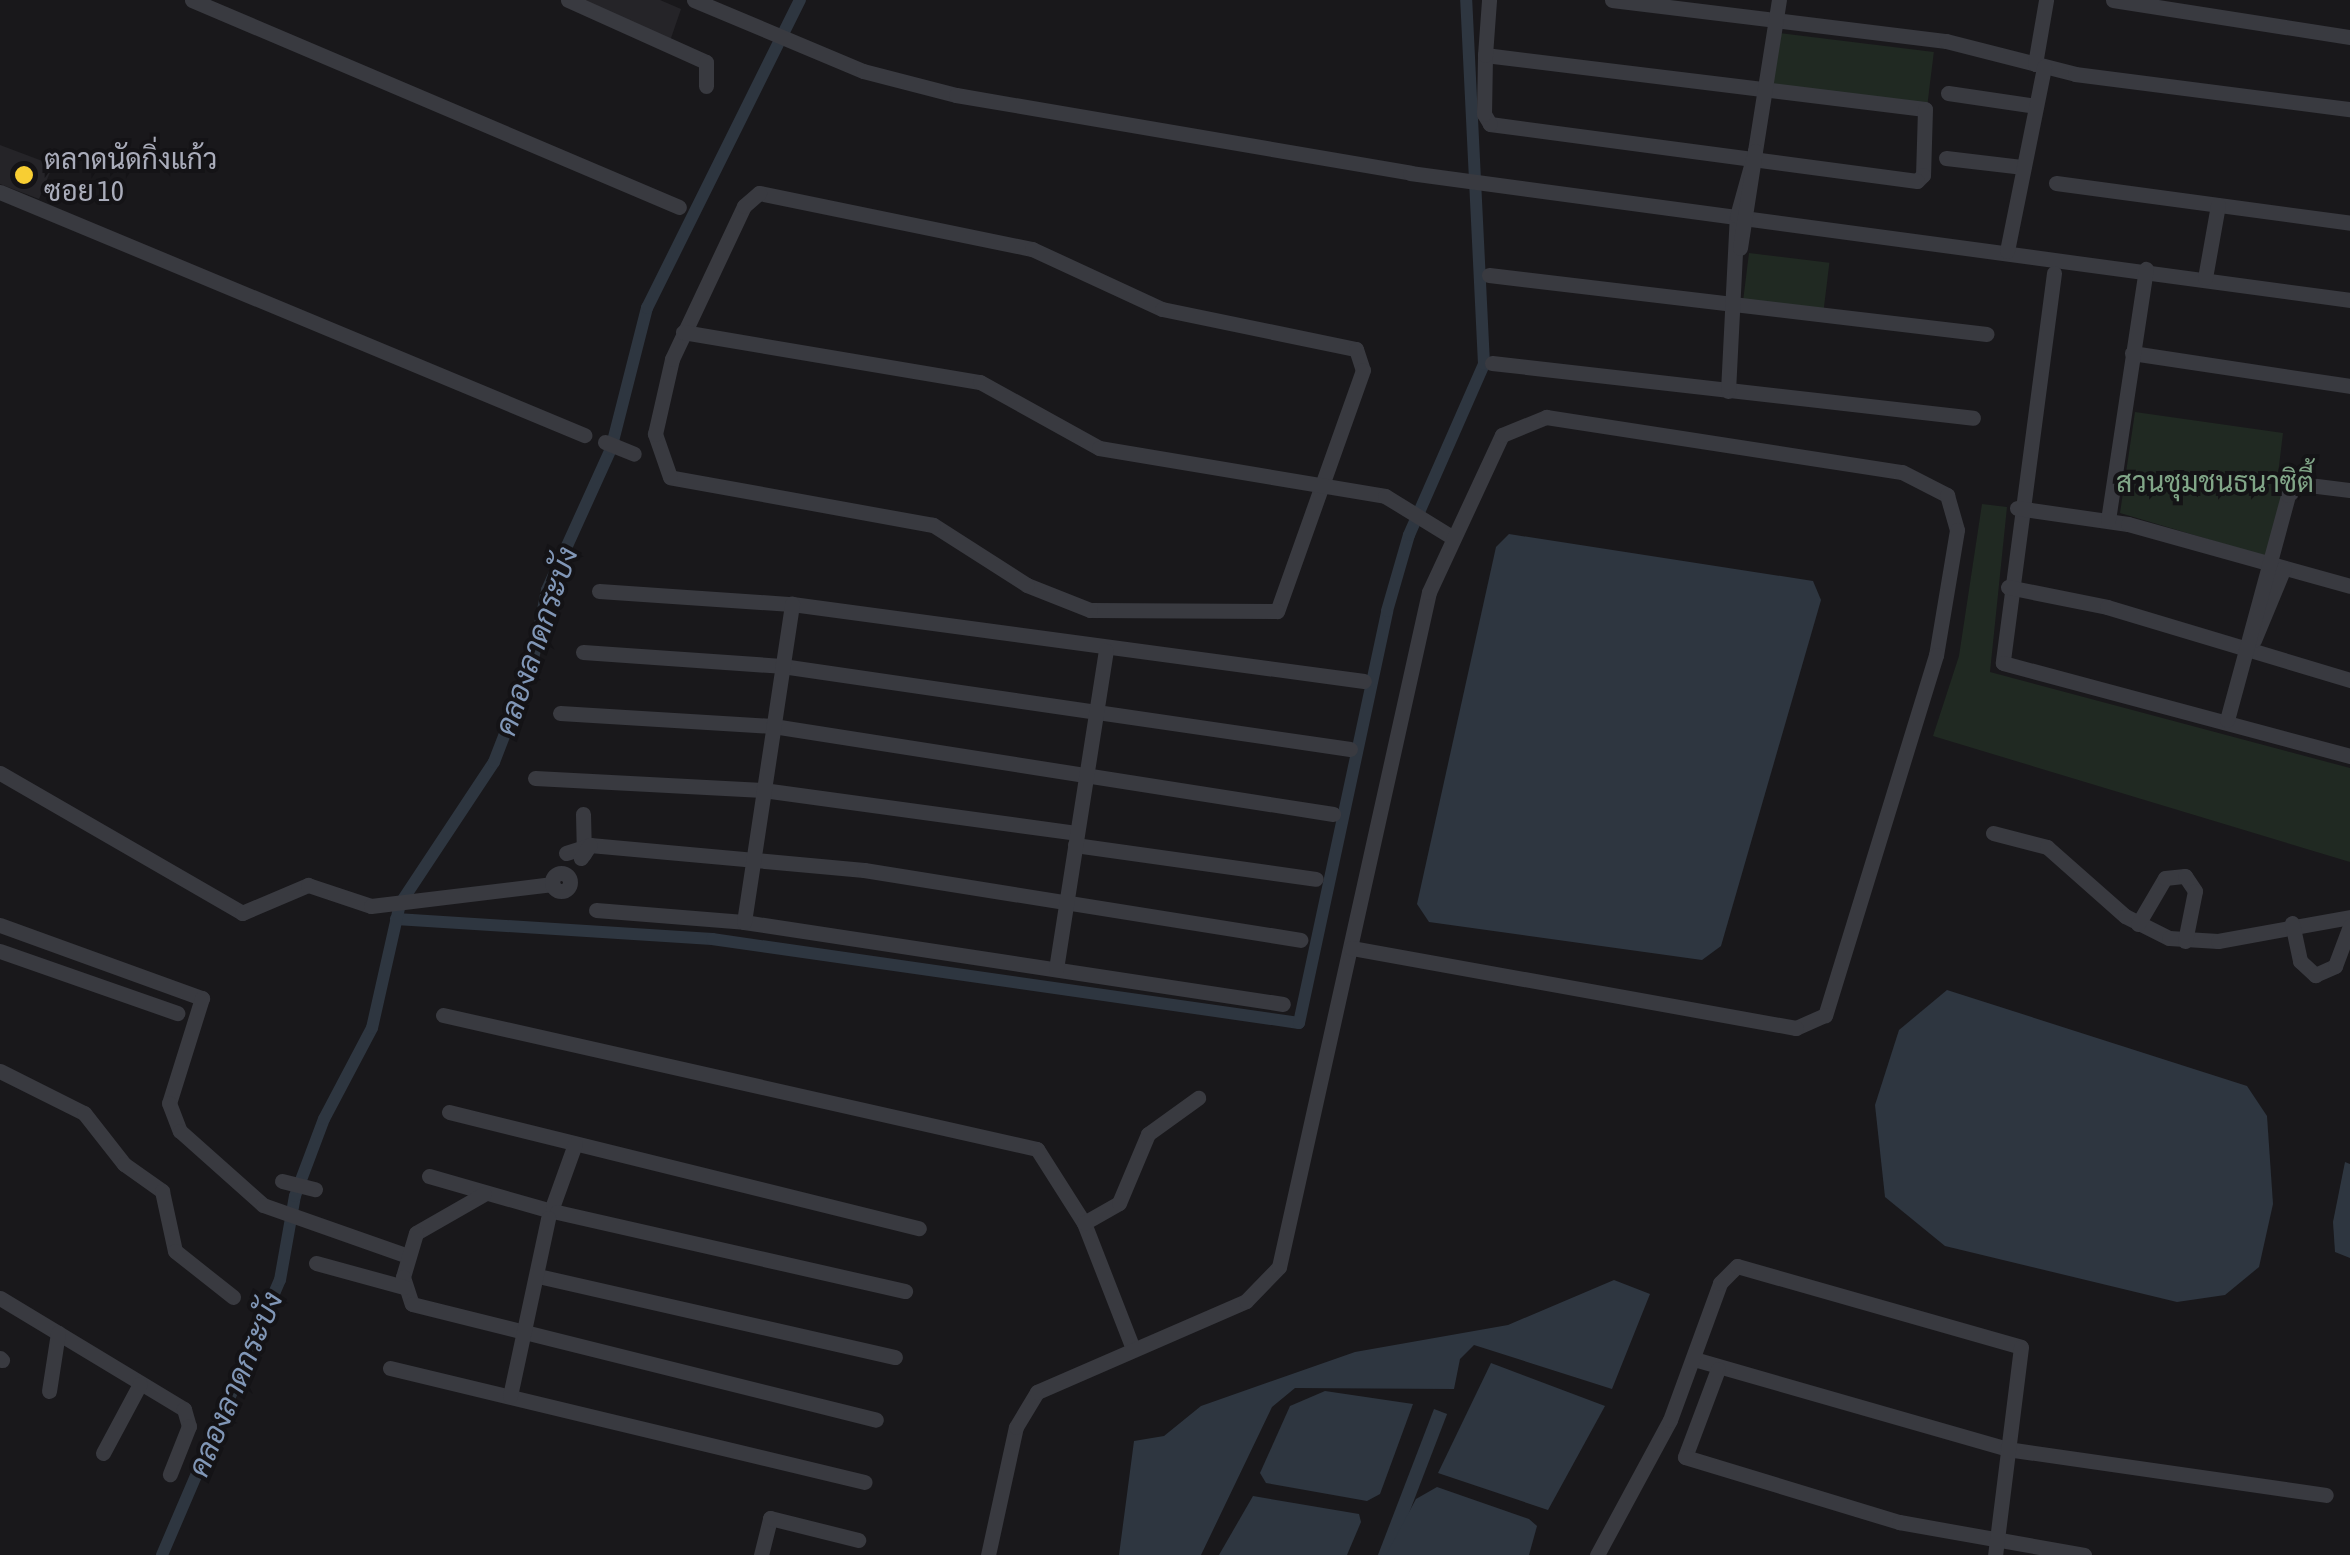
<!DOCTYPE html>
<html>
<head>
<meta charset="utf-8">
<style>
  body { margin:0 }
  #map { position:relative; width:2350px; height:1555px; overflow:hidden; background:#19181b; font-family:"Asap Condensed",Sarabun,sans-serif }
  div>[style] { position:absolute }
  .built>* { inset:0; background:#252428 }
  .green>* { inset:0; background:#202922; transform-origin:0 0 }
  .water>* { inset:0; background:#2e3640; transform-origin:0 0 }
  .canal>* { height:12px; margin:-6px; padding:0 6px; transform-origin:6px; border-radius:6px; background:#2e3640 }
  .minor>* { height:15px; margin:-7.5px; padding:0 7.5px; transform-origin:7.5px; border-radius:7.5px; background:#393a40 }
  .minor>.ring { margin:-7.5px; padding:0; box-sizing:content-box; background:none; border:15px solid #393a40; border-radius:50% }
  .dots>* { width:28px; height:28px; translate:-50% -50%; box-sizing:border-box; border:5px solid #141316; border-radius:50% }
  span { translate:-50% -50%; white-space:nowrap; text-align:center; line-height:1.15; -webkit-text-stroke:8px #141316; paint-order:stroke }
  .poi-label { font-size:28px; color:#aaadbb }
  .left { translate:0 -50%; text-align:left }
  .park-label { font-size:28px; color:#81a688 }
  .water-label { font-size:30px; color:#8197b7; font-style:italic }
</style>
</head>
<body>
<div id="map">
  <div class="built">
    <i style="clip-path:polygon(570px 0,660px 0,681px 9px,669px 44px)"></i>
    <i style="clip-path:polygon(0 145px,53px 165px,39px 199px,0 184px)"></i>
  </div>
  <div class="green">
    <i style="left:1779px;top:33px;width:156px;height:53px;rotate:7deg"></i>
    <i style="left:1749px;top:253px;width:81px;height:56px;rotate:7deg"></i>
    <i style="clip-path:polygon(2135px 412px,2283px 433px,2278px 474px,2305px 478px,2296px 481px,2268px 557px,2120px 513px)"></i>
    <i style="clip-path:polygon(1982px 504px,2007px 507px,1990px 672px,2350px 768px,2350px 862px,1933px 736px,1959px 656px)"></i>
  </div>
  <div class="water">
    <i style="clip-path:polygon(1509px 534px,1813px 581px,1821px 600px,1721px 946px,1702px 960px,1429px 922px,1417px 904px,1496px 547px)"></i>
    <i style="clip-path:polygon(1947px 990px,2247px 1086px,2267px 1116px,2273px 1204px,2259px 1267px,2225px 1295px,2177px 1302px,1945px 1246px,1885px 1197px,1875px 1105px,1899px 1030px)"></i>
    <i style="clip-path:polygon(2345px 1162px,2350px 1164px,2350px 1258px,2335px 1252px,2333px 1222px)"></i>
    <i style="clip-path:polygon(1614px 1280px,1650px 1294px,1612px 1389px,1474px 1345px,1460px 1359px,1454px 1389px,1295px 1388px,1272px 1407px,1201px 1555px,1119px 1555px,1134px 1441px,1164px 1436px,1201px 1406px,1355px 1352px,1508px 1325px)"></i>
    <i style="clip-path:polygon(1491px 1363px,1605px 1406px,1548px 1510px,1438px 1473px)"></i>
    <i style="clip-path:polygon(1325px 1391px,1413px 1404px,1380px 1494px,1367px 1501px,1266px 1483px,1260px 1473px,1290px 1406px)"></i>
    <i style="left:1434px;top:1409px;width:14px;height:162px;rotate:21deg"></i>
    <i style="clip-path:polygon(1437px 1487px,1529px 1519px,1537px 1526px,1529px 1555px,1386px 1555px,1416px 1499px)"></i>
    <i style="clip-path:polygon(1253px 1496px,1359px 1514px,1361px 1522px,1347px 1555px,1219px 1555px)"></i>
  </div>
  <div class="canal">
    <i style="left:396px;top:919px;width:317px;rotate:3.6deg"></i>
    <i style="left:712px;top:939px;width:593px;rotate:8.14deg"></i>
    <i style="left:1299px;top:1023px;width:421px;rotate:-77.9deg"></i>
    <i style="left:1387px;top:611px;width:79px;rotate:-73.9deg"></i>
    <i style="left:1409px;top:535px;width:187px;rotate:-66.3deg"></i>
    <i style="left:1484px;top:364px;width:364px;rotate:-92.8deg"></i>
    <i style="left:162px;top:1555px;width:299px;rotate:-66.8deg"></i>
    <i style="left:280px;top:1280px;width:85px;rotate:-79.9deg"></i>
    <i style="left:295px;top:1196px;width:82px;rotate:-69.4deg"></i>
    <i style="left:324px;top:1119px;width:103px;rotate:-62.2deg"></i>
    <i style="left:372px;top:1028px;width:127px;rotate:-77.3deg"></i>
    <i style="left:400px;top:904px;width:170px;rotate:-56.5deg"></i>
    <i style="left:494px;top:762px;width:105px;rotate:-68.8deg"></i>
    <i style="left:532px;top:664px;width:76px;rotate:-78.5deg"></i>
    <i style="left:547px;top:590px;width:155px;rotate:-65.6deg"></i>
    <i style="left:611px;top:449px;width:146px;rotate:-75.7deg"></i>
    <i style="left:647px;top:308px;width:344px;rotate:-63.6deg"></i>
  </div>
  <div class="minor">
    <i style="left:192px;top:0;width:529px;rotate:23.03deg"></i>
    <i style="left:568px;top:0;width:151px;rotate:24.2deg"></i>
    <i style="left:706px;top:62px;width:24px;rotate:90deg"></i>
    <i style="left:694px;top:0;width:183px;rotate:22.8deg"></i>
    <i style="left:863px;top:71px;width:96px;rotate:14.5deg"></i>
    <i style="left:956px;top:95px;width:461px;rotate:9.7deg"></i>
    <i style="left:1410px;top:173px;width:949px;rotate:7.69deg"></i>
    <i style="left:1612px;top:0;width:337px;rotate:7deg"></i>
    <i style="left:1946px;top:41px;width:133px;rotate:14.3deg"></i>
    <i style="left:2075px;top:74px;width:277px;rotate:7.3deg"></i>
    <i style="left:2113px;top:0;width:240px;rotate:8.9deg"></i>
    <i style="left:1485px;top:55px;width:443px;rotate:7deg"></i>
    <i style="left:1925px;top:109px;width:66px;rotate:91.7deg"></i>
    <i style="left:1923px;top:175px;width:8px;rotate:135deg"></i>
    <i style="left:1917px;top:181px;width:431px;rotate:-172.4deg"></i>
    <i style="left:1490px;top:124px;width:12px;rotate:-121deg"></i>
    <i style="left:1484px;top:114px;width:59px;rotate:-89deg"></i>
    <i style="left:1485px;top:55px;width:55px;rotate:-85.8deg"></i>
    <i style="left:2035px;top:64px;width:65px;rotate:-80.2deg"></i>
    <i style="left:1948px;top:93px;width:89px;rotate:8.4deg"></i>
    <i style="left:1755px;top:151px;width:153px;rotate:-81deg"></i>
    <i style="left:1946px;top:158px;width:78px;rotate:6.7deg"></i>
    <i style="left:2056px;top:183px;width:297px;rotate:7.7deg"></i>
    <i style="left:0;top:192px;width:633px;rotate:22.59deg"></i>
    <i style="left:759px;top:193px;width:279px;rotate:11.6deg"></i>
    <i style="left:1032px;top:249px;width:143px;rotate:24.8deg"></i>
    <i style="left:1162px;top:309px;width:198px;rotate:11.7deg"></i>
    <i style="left:1356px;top:349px;width:22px;rotate:72deg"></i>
    <i style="left:1363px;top:370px;width:256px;rotate:109.6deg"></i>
    <i style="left:1277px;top:611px;width:187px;rotate:-179.7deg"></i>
    <i style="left:1090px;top:610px;width:68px;rotate:-158.4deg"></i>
    <i style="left:1027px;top:585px;width:112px;rotate:-147.4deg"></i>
    <i style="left:933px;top:525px;width:267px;rotate:-169.7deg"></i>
    <i style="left:670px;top:477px;width:46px;rotate:-109.2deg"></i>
    <i style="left:655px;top:434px;width:77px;rotate:-77.2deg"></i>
    <i style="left:672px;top:359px;width:169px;rotate:-64.8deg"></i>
    <i style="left:744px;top:206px;width:20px;rotate:-41deg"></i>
    <i style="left:2007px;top:251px;width:188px;rotate:-78.6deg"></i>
    <i style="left:2054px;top:273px;width:393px;rotate:97.5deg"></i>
    <i style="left:2003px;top:663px;width:359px;rotate:15deg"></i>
    <i style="left:1489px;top:275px;width:501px;rotate:6.76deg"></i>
    <i style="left:2205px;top:278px;width:74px;rotate:-79.9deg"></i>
    <i style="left:683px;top:332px;width:301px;rotate:9.6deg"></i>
    <i style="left:980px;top:382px;width:136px;rotate:29deg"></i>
    <i style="left:1099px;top:448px;width:290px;rotate:9.5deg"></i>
    <i style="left:1385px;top:496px;width:79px;rotate:31.5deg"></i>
    <i style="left:2132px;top:353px;width:220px;rotate:8.6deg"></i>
    <i style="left:1492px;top:363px;width:484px;rotate:6.5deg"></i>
    <i style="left:1728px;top:391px;width:175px;rotate:-87.1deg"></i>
    <i style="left:1737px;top:216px;width:67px;rotate:-74.5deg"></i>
    <i style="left:1755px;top:151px;width:98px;rotate:98.8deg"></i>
    <i style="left:605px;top:442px;width:31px;rotate:22deg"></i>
    <i style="left:2017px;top:508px;width:112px;rotate:8.2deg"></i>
    <i style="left:2128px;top:524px;width:230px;rotate:15.6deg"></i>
    <i style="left:2108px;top:520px;width:254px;rotate:-81.4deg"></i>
    <i style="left:2008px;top:587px;width:101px;rotate:11.4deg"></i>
    <i style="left:2107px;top:607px;width:254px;rotate:16.7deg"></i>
    <i style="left:599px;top:591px;width:193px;rotate:3.9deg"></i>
    <i style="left:792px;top:604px;width:577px;rotate:7.67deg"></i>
    <i style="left:2254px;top:640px;width:78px;rotate:-67.4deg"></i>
    <i style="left:583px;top:652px;width:199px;rotate:4deg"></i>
    <i style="left:782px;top:666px;width:574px;rotate:8.31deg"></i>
    <i style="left:560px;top:713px;width:213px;rotate:3.5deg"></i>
    <i style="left:773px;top:726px;width:567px;rotate:8.93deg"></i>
    <i style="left:2227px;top:720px;width:233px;rotate:-74.8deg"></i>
    <i style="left:2288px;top:495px;width:17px;rotate:-40deg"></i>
    <i style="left:2301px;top:484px;width:49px;rotate:7deg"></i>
    <i style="left:0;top:773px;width:280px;rotate:30deg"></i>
    <i style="left:242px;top:913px;width:72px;rotate:-23deg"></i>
    <i style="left:308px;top:885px;width:66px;rotate:18.4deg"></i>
    <i style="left:371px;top:906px;width:183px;rotate:-6.9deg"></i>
    <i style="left:535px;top:778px;width:228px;rotate:3deg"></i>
    <i style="left:763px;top:790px;width:316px;rotate:7.8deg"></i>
    <i style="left:583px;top:814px;width:40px;rotate:88.6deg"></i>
    <i style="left:1993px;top:833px;width:56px;rotate:14.5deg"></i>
    <i style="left:2047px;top:847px;width:104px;rotate:41.5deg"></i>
    <i style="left:2125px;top:916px;width:49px;rotate:26.6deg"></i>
    <i style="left:2169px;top:938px;width:49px;rotate:3.5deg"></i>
    <i style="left:2218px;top:941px;width:134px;rotate:-10.3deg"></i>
    <i style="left:590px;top:845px;width:275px;rotate:5.2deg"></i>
    <i style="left:864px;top:870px;width:442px;rotate:9.1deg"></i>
    <i style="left:1075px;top:845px;width:243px;rotate:8deg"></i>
    <i style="left:566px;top:853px;width:25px;rotate:-18deg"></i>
    <i style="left:590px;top:845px;width:16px;rotate:125deg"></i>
    <i class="ring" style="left:552px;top:873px;width:3px;height:3px"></i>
    <i style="left:596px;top:910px;width:148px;rotate:4.6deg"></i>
    <i style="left:744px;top:922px;width:545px;rotate:8.65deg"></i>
    <i style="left:744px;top:922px;width:322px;rotate:-81.4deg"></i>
    <i style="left:2292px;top:923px;width:39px;rotate:78deg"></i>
    <i style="left:2300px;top:961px;width:21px;rotate:43deg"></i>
    <i style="left:2315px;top:975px;width:22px;rotate:-24deg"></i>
    <i style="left:2335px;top:966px;width:43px;rotate:-69.4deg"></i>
    <i style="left:2138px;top:924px;width:53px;rotate:-59.6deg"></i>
    <i style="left:2165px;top:878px;width:20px;rotate:-6deg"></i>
    <i style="left:2185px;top:876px;width:18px;rotate:56deg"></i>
    <i style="left:2195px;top:891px;width:51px;rotate:101.3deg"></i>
    <i style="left:0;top:925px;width:215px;rotate:19.9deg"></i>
    <i style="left:202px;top:998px;width:110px;rotate:107.4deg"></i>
    <i style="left:169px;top:1103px;width:30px;rotate:69deg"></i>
    <i style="left:180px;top:1131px;width:111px;rotate:41.7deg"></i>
    <i style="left:263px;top:1205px;width:151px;rotate:19.4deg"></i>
    <i style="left:0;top:951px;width:188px;rotate:19.3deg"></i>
    <i style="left:1056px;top:969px;width:322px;rotate:-81.1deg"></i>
    <i style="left:443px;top:1015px;width:609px;rotate:12.71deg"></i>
    <i style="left:1037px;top:1149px;width:88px;rotate:57.6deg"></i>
    <i style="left:1084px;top:1223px;width:132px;rotate:68.7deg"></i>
    <i style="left:0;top:1071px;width:94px;rotate:26.6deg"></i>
    <i style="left:84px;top:1113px;width:65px;rotate:51.9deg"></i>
    <i style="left:124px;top:1164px;width:47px;rotate:35.4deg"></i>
    <i style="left:162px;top:1191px;width:61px;rotate:77.8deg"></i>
    <i style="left:175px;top:1251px;width:74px;rotate:38.4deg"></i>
    <i style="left:449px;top:1112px;width:484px;rotate:13.9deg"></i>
    <i style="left:429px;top:1176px;width:120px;rotate:16deg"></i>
    <i style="left:282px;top:1181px;width:34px;rotate:14deg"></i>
    <i style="left:484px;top:1194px;width:78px;rotate:150.2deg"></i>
    <i style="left:416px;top:1233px;width:46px;rotate:106.5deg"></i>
    <i style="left:403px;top:1277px;width:28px;rotate:72deg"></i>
    <i style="left:412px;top:1304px;width:478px;rotate:14deg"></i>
    <i style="left:553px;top:1205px;width:65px;rotate:-70.2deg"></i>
    <i style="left:557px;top:1212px;width:357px;rotate:12.8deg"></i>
    <i style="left:1084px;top:1223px;width:40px;rotate:-29.7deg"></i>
    <i style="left:1119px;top:1203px;width:75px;rotate:-67.2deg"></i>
    <i style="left:1148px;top:1134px;width:62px;rotate:-35.8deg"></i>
    <i style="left:316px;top:1263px;width:91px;rotate:15.3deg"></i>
    <i style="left:538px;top:1276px;width:366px;rotate:12.8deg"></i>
    <i style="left:0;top:1298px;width:215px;rotate:31.1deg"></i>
    <i style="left:184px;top:1409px;width:18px;rotate:74deg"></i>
    <i style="left:189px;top:1426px;width:52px;rotate:111.6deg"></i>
    <i style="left:0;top:1358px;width:3px;rotate:45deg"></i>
    <i style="left:1694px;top:1359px;width:326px;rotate:16deg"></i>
    <i style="left:2007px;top:1449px;width:322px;rotate:8.2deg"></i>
    <i style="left:390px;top:1368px;width:488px;rotate:13.5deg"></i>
    <i style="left:1718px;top:1369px;width:94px;rotate:110.6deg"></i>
    <i style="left:1685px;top:1457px;width:224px;rotate:16.9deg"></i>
    <i style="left:1899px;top:1522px;width:188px;rotate:10.1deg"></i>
    <i style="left:49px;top:1391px;width:59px;rotate:-81.2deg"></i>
    <i style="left:510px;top:1396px;width:182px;rotate:-77.9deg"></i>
    <i style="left:103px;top:1453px;width:78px;rotate:-61.8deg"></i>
    <i style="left:761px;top:1555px;width:38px;rotate:-76deg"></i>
    <i style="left:770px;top:1518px;width:91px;rotate:14deg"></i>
    <i style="left:988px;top:1555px;width:131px;rotate:-77.7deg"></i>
    <i style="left:1016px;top:1427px;width:41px;rotate:-59deg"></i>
    <i style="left:1037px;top:1392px;width:228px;rotate:-23.5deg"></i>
    <i style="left:1246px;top:1301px;width:47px;rotate:-45.9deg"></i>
    <i style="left:1279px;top:1267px;width:691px;rotate:-77.47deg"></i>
    <i style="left:1429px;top:592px;width:173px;rotate:-65.1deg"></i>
    <i style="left:1502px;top:435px;width:48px;rotate:-22.2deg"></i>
    <i style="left:1546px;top:417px;width:360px;rotate:8.8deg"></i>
    <i style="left:1902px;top:472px;width:51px;rotate:27.1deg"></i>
    <i style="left:1947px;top:495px;width:36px;rotate:74deg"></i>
    <i style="left:1957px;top:530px;width:127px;rotate:99.5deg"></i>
    <i style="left:1936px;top:655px;width:377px;rotate:107.1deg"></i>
    <i style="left:1825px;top:1015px;width:32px;rotate:156deg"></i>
    <i style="left:1796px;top:1028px;width:452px;rotate:-169.8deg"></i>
    <i style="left:1597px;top:1555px;width:153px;rotate:-61.6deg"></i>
    <i style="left:1670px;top:1420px;width:146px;rotate:-69.9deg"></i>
    <i style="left:1720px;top:1283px;width:24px;rotate:-45deg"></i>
    <i style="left:1737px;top:1266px;width:295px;rotate:15.9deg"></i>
    <i style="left:2021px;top:1347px;width:210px;rotate:97.1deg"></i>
  </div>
  <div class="dots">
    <i style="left:24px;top:175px;background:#f8ce33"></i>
  </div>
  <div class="poi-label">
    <span class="left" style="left:44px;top:175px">ตลาดนัดกิ่งแก้ว<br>ซอย 10</span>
  </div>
  <div class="park-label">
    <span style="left:2215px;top:482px">สวนชุมชนธนาซิตี้</span>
  </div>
  <div class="water-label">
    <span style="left:536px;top:641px;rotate:-71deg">คลองลาดกระบัง</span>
    <span style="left:235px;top:1384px;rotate:-67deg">คลองลาดกระบัง</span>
  </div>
</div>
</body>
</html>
